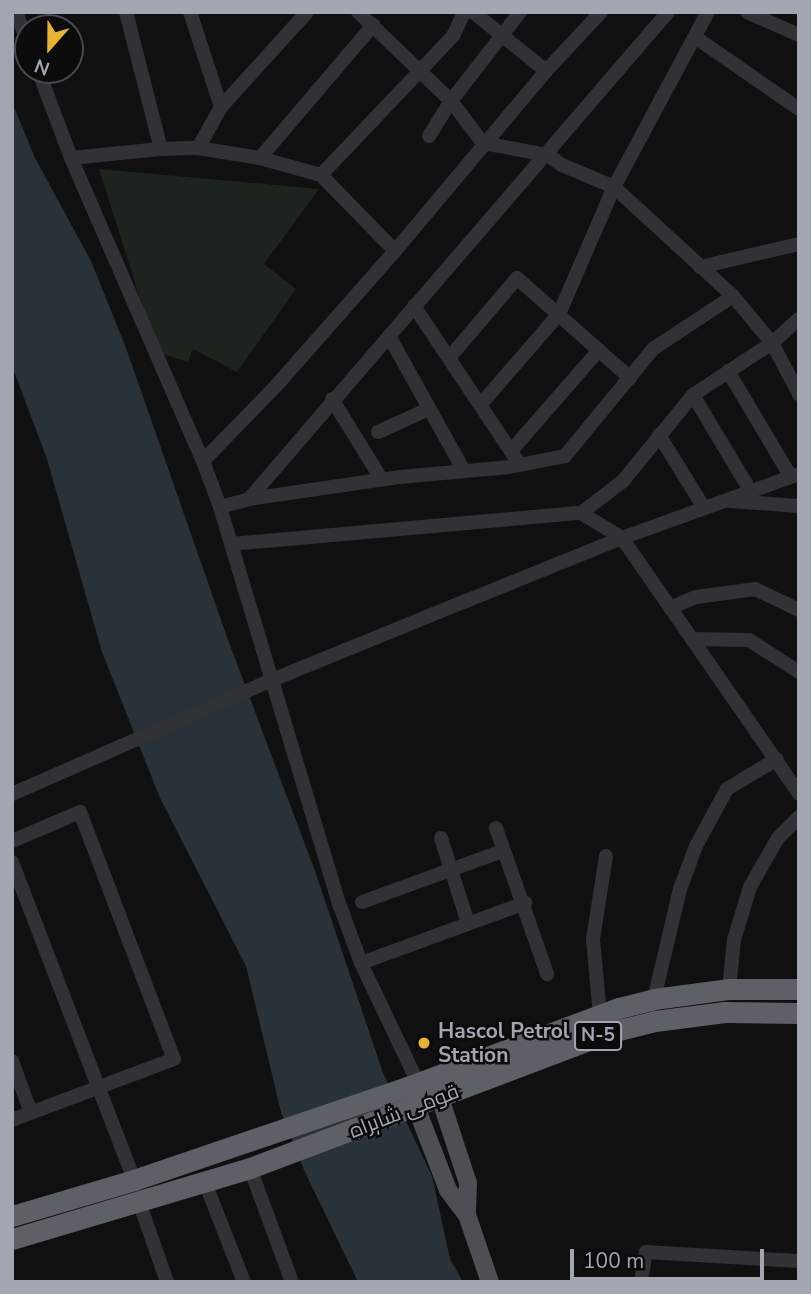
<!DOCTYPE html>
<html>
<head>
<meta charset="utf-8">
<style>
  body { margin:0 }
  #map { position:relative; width:811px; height:1294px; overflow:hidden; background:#101011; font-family:"Nunito Sans",Cairo,sans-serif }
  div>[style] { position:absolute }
  .green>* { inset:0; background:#1d241e }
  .water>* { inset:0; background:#2a3239 }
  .minor>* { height:14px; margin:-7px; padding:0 7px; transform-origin:7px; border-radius:7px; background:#313236 }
  .major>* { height:18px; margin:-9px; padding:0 9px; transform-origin:9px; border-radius:9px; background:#4d4f55 }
  .highway>* { height:21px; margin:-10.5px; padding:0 10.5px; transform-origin:10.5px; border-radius:10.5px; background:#5e6067 }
  .dots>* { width:19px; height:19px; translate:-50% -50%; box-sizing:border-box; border:4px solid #0b0b0c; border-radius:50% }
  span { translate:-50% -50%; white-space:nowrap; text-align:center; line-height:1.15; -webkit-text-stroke:5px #0b0b0c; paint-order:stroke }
  .shield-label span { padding:2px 5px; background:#0b0b0c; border:2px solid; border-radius:5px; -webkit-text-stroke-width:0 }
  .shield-label { font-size:19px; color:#a2a6b1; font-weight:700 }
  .poi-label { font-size:21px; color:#a2a6b1; font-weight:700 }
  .left { translate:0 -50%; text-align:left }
  .street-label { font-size:21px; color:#a2a6b1 }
  .frame { position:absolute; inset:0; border:14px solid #a2a6b1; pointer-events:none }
  .north { position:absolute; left:14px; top:14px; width:70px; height:70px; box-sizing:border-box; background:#0b0b0c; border:2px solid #47494e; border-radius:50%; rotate:201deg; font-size:19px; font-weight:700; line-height:28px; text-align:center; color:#a2a6b1 }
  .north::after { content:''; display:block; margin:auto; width:24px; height:32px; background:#e7b332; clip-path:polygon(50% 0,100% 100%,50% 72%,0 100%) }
  .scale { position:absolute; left:570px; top:1249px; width:194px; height:32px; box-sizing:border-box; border:4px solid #a2a6b1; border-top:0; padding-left:9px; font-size:21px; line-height:24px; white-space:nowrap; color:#a2a6b1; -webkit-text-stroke:5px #0b0b0c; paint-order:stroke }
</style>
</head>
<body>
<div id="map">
  <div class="green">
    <i style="clip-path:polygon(99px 169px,319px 189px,264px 264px,296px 289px,237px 372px,193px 349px,188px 362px,157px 352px)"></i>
  </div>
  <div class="water">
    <i style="clip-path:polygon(12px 102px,35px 158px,91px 261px,126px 348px,228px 640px,315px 871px,383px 1073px,432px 1176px,450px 1259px,463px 1282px,358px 1282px,304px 1170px,281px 1112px,246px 966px,160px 798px,102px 652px,47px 459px,12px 366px)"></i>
  </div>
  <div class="minor">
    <i style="left:16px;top:12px;width:34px;rotate:69deg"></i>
    <i style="left:126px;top:12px;width:141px;rotate:75.7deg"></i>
    <i style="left:190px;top:12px;width:100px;rotate:71.9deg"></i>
    <i style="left:358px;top:12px;width:129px;rotate:43.7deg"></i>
    <i style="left:451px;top:101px;width:53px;rotate:52.7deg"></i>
    <i style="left:483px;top:143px;width:66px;rotate:10.5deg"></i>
    <i style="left:548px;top:155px;width:17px;rotate:36deg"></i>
    <i style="left:562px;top:165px;width:56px;rotate:22.9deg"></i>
    <i style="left:614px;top:187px;width:161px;rotate:42.5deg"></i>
    <i style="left:733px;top:296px;width:61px;rotate:50.3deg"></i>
    <i style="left:772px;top:343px;width:58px;rotate:62.1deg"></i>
    <i style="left:473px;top:12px;width:94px;rotate:38.9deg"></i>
    <i style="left:747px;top:12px;width:57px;rotate:23.9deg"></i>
    <i style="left:695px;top:37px;width:126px;rotate:34.7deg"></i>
    <i style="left:38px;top:70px;width:94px;rotate:69.4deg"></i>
    <i style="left:71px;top:158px;width:331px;rotate:66.5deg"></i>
    <i style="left:203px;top:461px;width:49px;rotate:69.7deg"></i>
    <i style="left:220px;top:507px;width:417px;rotate:73.3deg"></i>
    <i style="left:340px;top:906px;width:61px;rotate:69.8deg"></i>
    <i style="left:361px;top:963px;width:133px;rotate:64.6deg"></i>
    <i style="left:429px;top:136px;width:41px;rotate:-57.8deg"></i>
    <i style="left:451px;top:101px;width:113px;rotate:-52.2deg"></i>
    <i style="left:198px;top:148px;width:47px;rotate:-60.7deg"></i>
    <i style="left:221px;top:107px;width:128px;rotate:-47.8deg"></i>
    <i style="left:71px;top:158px;width:90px;rotate:-5.7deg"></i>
    <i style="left:161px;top:149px;width:37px;rotate:-2deg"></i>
    <i style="left:198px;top:148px;width:63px;rotate:9.2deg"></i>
    <i style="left:260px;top:158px;width:63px;rotate:15.6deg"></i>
    <i style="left:321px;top:175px;width:106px;rotate:45.8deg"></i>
    <i style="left:260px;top:158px;width:175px;rotate:-49.6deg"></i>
    <i style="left:321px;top:175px;width:192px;rotate:-46.5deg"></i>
    <i style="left:453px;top:36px;width:26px;rotate:-65deg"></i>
    <i style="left:700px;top:267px;width:102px;rotate:-13.1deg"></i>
    <i style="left:414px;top:306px;width:191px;rotate:56.3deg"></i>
    <i style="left:389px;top:336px;width:154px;rotate:60.9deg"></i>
    <i style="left:449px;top:358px;width:105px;rotate:-49.6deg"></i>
    <i style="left:517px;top:278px;width:151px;rotate:41.5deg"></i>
    <i style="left:728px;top:371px;width:123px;rotate:59.3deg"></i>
    <i style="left:693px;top:395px;width:113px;rotate:59.1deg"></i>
    <i style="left:332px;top:399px;width:95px;rotate:58.3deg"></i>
    <i style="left:481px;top:404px;width:119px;rotate:-49.1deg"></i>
    <i style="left:559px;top:314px;width:138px;rotate:-66.6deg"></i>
    <i style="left:614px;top:187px;width:199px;rotate:-61.8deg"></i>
    <i style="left:378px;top:432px;width:56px;rotate:-24.3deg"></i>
    <i style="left:659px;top:435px;width:86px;rotate:58.3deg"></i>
    <i style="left:511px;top:451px;width:134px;rotate:-48.9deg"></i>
    <i style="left:203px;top:461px;width:105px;rotate:-45.8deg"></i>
    <i style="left:276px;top:386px;width:180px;rotate:-48.6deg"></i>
    <i style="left:395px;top:251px;width:235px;rotate:-50deg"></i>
    <i style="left:546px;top:71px;width:81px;rotate:-47deg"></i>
    <i style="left:249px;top:499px;width:642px;rotate:-49.29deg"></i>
    <i style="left:730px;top:501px;width:69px;rotate:4.1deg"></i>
    <i style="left:220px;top:507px;width:30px;rotate:-15deg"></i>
    <i style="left:249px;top:499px;width:153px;rotate:-8.3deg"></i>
    <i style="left:400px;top:477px;width:109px;rotate:-5.2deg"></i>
    <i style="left:509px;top:467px;width:57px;rotate:-11.1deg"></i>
    <i style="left:565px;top:456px;width:139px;rotate:-50.6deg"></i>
    <i style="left:653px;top:349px;width:96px;rotate:-33.5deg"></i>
    <i style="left:581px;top:513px;width:48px;rotate:31.4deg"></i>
    <i style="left:622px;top:538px;width:311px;rotate:55.3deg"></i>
    <i style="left:231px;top:544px;width:351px;rotate:-5.1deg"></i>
    <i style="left:581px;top:513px;width:53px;rotate:-37.3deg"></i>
    <i style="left:623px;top:481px;width:111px;rotate:-50.9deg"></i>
    <i style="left:693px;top:395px;width:95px;rotate:-33.4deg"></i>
    <i style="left:772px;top:343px;width:36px;rotate:-42deg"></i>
    <i style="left:670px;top:608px;width:28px;rotate:-23deg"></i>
    <i style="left:696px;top:597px;width:60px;rotate:-7.7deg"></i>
    <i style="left:755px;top:589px;width:49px;rotate:25.5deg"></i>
    <i style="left:692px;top:639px;width:57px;rotate:1deg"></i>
    <i style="left:749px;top:640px;width:59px;rotate:32.6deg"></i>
    <i style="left:12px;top:794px;width:284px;rotate:-23.7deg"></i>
    <i style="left:272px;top:680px;width:209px;rotate:-22.2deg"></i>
    <i style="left:466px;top:601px;width:168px;rotate:-22deg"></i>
    <i style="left:622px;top:538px;width:188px;rotate:-19.9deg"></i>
    <i style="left:496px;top:828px;width:155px;rotate:70.7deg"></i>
    <i style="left:441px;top:838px;width:89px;rotate:72.4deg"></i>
    <i style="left:12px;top:841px;width:74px;rotate:-23.1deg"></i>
    <i style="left:80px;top:812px;width:264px;rotate:69.2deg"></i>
    <i style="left:174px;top:1059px;width:173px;rotate:159.4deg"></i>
    <i style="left:12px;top:862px;width:341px;rotate:69deg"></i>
    <i style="left:362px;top:902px;width:150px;rotate:-19.9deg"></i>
    <i style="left:361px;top:963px;width:175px;rotate:-20.1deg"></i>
    <i style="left:729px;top:989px;width:49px;rotate:-84.2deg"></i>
    <i style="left:734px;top:940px;width:55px;rotate:-73.2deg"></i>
    <i style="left:750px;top:887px;width:56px;rotate:-60.3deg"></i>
    <i style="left:778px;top:838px;width:30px;rotate:-45deg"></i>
    <i style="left:654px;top:999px;width:113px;rotate:-76.7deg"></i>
    <i style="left:680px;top:889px;width:46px;rotate:-69.6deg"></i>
    <i style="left:696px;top:846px;width:65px;rotate:-61.5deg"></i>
    <i style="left:727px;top:789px;width:58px;rotate:-31deg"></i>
    <i style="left:600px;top:1015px;width:76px;rotate:-95.3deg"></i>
    <i style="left:593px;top:939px;width:84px;rotate:-81.1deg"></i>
    <i style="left:12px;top:1061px;width:55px;rotate:69.9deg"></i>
    <i style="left:250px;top:1168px;width:121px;rotate:69.8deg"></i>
    <i style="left:204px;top:1180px;width:110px;rotate:68.6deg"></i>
    <i style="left:138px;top:1199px;width:88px;rotate:70.7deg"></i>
    <i style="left:641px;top:1282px;width:30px;rotate:-81deg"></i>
    <i style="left:646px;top:1252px;width:153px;rotate:3.4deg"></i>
  </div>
  <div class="major">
    <i style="left:440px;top:1098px;width:89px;rotate:71.8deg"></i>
    <i style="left:468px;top:1183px;width:32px;rotate:92deg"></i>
    <i style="left:416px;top:1107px;width:89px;rotate:68.9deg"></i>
    <i style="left:448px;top:1190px;width:31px;rotate:53deg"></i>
    <i style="left:467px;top:1215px;width:71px;rotate:71.1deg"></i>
  </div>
  <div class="highway">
    <i style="left:12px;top:1216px;width:127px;rotate:-16.4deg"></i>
    <i style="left:134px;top:1180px;width:292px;rotate:-18.8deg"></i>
    <i style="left:410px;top:1086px;width:223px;rotate:-20.5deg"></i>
    <i style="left:619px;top:1008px;width:36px;rotate:-14deg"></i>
    <i style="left:654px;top:999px;width:76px;rotate:-7.6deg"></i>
    <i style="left:729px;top:989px;width:70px"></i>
    <i style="left:12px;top:1239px;width:248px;rotate:-16.6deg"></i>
    <i style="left:250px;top:1168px;width:382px;rotate:-20.7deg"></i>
    <i style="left:607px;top:1033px;width:49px;rotate:-14deg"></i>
    <i style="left:655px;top:1021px;width:70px;rotate:-7.4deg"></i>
    <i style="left:724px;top:1012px;width:75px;rotate:0.8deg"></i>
  </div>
  <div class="dots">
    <i style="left:424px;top:1043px;background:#e7b332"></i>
  </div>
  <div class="shield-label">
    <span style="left:598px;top:1036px">N-5</span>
  </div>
  <div class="poi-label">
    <span class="left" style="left:438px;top:1043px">Hascol Petrol<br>Station</span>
  </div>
  <div class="street-label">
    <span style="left:404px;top:1111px;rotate:-21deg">قومی شاہراہ</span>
  </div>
  <div class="frame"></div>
  <div class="north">N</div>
  <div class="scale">100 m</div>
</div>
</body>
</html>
